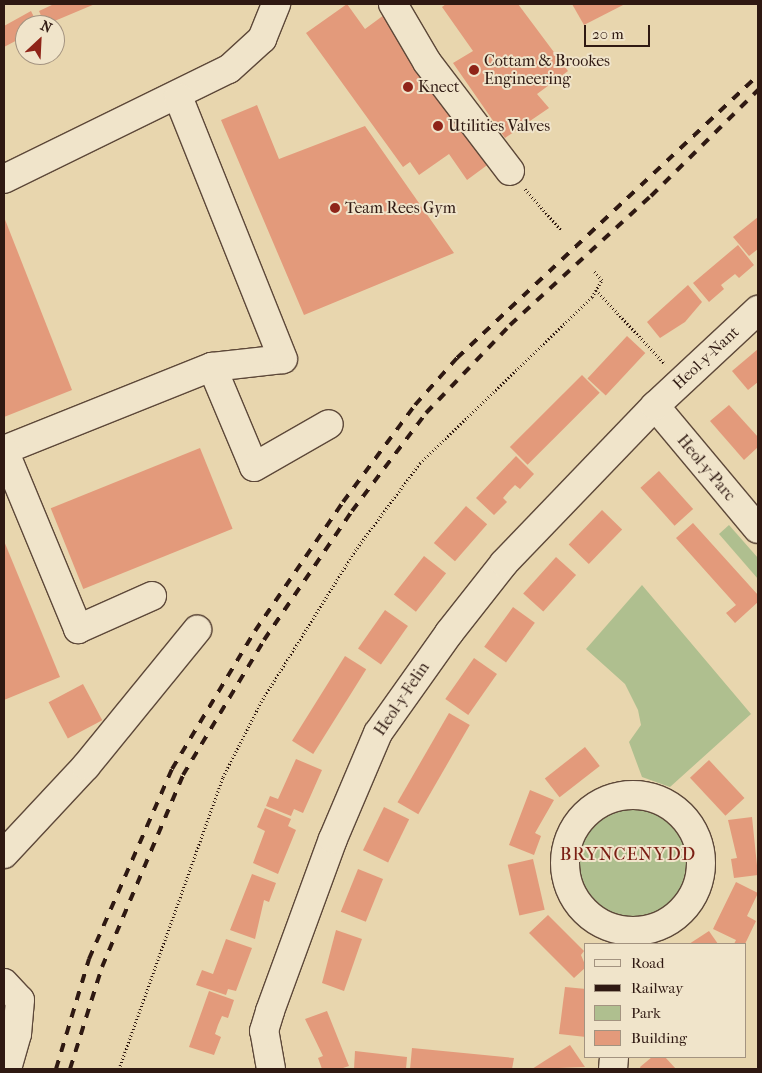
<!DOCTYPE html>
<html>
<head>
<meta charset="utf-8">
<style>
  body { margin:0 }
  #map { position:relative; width:762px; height:1073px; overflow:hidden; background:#e8d6ae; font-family:"IM FELL French Canon",serif }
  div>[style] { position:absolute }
  .green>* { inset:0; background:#afbf8f }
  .round { border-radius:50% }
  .building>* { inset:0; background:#e39a7b; transform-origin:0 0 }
  .path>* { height:3px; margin-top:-1.5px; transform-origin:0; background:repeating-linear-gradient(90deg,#2f1912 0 1px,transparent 0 3.5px) }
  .roads { filter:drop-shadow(1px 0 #5d4839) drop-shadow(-1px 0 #5d4839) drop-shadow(0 1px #5d4839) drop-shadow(0 -1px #5d4839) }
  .minor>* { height:28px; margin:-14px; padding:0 14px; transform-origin:14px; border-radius:14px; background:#f0e4ca }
  .minor>.ring { margin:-14px; padding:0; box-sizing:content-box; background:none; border:28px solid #f0e4ca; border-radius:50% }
  .rail>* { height:4px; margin-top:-2px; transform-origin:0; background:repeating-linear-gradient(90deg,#2f1912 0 9px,transparent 0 18px) }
  .dots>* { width:14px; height:14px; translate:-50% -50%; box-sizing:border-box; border:2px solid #f0e4ca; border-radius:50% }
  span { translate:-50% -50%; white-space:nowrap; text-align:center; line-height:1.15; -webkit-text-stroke:4px #f0e4ca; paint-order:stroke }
  .poi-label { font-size:16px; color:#2f1912 }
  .left { translate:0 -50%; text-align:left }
  .street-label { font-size:16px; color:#2f1912 }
  .neighbourhood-label { font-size:18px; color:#7a1f14; letter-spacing:1px }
  .frame { position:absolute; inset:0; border:5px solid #2f1912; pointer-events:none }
  .legend { position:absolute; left:584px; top:943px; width:162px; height:115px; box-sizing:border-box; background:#f0e4ca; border:1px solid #a39380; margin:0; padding:6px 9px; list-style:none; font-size:15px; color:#2f1912 }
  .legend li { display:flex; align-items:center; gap:10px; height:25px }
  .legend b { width:25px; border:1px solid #a39380 }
  .north { position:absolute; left:15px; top:15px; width:50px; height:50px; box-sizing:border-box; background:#f0e4ca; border:1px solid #a39380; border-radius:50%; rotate:25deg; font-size:14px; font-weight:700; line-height:20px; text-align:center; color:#2f1912 }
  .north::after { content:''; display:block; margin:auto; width:18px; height:22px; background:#8f2418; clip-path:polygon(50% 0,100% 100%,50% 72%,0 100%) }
  .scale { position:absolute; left:584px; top:25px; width:66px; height:22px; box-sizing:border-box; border:2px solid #2f1912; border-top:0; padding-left:6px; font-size:15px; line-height:18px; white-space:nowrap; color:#2f1912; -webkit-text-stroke:4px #f0e4ca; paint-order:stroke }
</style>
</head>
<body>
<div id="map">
  <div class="green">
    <i style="clip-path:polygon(729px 525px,758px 558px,758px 579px,719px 534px)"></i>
    <i style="clip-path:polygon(642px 585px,751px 714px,670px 787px,642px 777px,629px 742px,641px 725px,638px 710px,625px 684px,586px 649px)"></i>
    <i class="round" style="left:575px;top:804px;width:114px;height:114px"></i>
  </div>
  <div class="building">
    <i style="clip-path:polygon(54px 4px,95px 4px,45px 25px,39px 11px)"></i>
    <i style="clip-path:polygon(347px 4px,365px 29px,384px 15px,490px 163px,467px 180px,449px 154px,419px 175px,410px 162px,403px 167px,306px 33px)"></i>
    <i style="clip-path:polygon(446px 4px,518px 4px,568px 71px,537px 94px,549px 108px,505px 138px,453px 63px,473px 51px,442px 7px)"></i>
    <i style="clip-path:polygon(572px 4px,625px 4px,584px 25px)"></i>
    <i style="clip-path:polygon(31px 11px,38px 25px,25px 25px,25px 36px,4px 47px,4px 26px)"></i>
    <i style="clip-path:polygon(257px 105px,279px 159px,365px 126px,454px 253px,304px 315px,221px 120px)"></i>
    <i style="clip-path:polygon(4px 217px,72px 390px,4px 417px)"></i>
    <i style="clip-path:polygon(758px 217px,758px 249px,749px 256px,733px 237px)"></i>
    <i style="clip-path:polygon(738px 245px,754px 265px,739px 278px,735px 274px,721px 285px,724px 289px,709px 302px,693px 283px)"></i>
    <i style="clip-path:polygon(688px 285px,702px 302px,685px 322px,660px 338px,647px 322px)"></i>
    <i style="left:627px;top:336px;width:25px;height:58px;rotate:43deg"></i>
    <i style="clip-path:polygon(758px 349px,758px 382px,748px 390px,732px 371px)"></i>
    <i style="left:582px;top:375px;width:25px;height:102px;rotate:45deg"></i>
    <i style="clip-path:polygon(729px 405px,758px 437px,758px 447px,744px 460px,710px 421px)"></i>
    <i style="left:200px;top:448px;width:87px;height:161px;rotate:68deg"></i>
    <i style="clip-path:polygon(516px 456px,534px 474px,520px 489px,515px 485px,509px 491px,503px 498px,507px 502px,494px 515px,476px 498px)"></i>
    <i style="left:659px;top:471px;width:51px;height:25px;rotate:48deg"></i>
    <i style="left:466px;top:506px;width:28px;height:49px;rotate:41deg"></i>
    <i style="left:602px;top:510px;width:28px;height:48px;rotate:44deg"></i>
    <i style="clip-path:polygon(693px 523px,758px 595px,758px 602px,735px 623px,726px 613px,736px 605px,676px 538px)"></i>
    <i style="clip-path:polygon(4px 541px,60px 677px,4px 700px)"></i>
    <i style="left:424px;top:556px;width:28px;height:49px;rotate:38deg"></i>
    <i style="left:556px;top:557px;width:27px;height:49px;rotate:42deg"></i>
    <i style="left:513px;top:607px;width:27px;height:49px;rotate:36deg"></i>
    <i style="left:385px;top:610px;width:28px;height:47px;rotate:35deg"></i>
    <i style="left:345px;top:656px;width:25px;height:100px;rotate:32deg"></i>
    <i style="left:474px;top:658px;width:28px;height:50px;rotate:35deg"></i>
    <i style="left:83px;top:684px;width:41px;height:39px;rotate:62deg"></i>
    <i style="left:449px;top:713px;width:24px;height:103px;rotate:30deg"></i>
    <i style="left:585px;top:747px;width:24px;height:51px;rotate:52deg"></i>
    <i style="clip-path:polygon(296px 759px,322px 770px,303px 813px,294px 809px,291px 816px,266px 806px,270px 796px,278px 799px)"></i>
    <i style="left:709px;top:760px;width:52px;height:26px;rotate:47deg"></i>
    <i style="clip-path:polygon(530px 790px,554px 800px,535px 833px,541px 836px,534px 855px,509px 845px)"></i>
    <i style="left:384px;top:807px;width:28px;height:48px;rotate:26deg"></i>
    <i style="clip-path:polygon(265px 808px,291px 819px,288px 826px,296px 830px,278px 874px,253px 863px,265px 831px,257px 827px)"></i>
    <i style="clip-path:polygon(752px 817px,758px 875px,734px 878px,731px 859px,737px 858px,728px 820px)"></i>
    <i style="left:533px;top:859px;width:52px;height:26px;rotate:77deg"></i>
    <i style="left:358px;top:869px;width:27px;height:46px;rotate:22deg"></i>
    <i style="clip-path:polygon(252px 874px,276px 883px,269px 902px,264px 900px,255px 939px,230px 930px)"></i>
    <i style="clip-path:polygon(736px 882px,758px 893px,747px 916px,756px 921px,745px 944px,734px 944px,736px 940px,713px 929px)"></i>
    <i style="clip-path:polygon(548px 915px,584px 951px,581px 955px,586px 967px,574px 978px,529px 933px)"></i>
    <i style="clip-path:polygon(336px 930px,362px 939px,344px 991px,322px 983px)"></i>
    <i style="clip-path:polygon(709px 931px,718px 944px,689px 944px)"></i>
    <i style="clip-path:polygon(226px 939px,252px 948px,236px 991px,228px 989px,226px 995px,196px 985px,202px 970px,213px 974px)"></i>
    <i style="clip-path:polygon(565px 987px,586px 989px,586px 1037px,559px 1034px)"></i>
    <i style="clip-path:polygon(209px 991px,234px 1000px,228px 1018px,222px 1016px,218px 1025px,215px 1034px,221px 1037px,214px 1055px,189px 1047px)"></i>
    <i style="clip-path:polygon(327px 1011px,349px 1066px,340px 1069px,322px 1069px,318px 1058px,323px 1056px,305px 1019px)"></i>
    <i style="clip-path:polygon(570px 1045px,585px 1067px,532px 1069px,546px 1060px)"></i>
    <i style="clip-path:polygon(412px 1048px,514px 1058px,512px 1069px,410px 1069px)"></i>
    <i style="clip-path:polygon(355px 1051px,407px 1057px,406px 1069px,354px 1069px)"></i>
    <i style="clip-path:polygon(652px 1057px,665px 1057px,676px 1069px,641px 1069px,640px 1067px)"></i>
  </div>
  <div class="path">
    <i style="left:525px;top:189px;width:55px;rotate:48.7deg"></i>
    <i style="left:596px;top:290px;width:101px;rotate:47deg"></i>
    <i style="left:119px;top:1069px;width:310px;rotate:-70.4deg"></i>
    <i style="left:223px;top:777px;width:84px;rotate:-63.1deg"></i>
    <i style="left:261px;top:702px;width:181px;rotate:-58.1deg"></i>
    <i style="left:357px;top:548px;width:106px;rotate:-53.5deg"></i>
    <i style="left:420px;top:463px;width:239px;rotate:-44deg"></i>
    <i style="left:592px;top:297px;width:20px;rotate:-60deg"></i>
    <i style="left:602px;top:280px;width:12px;rotate:-132deg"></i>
  </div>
  <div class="roads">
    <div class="minor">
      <i style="left:393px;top:4px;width:67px;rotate:59.6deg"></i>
      <i style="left:427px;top:62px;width:137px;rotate:52.7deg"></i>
      <i style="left:4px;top:179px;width:250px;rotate:-26.1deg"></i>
      <i style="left:229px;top:69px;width:45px;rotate:-42.3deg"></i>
      <i style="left:262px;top:39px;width:38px;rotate:-68deg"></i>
      <i style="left:212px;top:367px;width:108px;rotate:67.2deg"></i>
      <i style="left:254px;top:467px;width:86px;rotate:-29.8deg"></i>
      <i style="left:655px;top:406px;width:160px;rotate:50.1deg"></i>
      <i style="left:4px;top:450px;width:224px;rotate:-21.8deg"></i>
      <i style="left:212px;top:367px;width:71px;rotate:-6.4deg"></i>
      <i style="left:283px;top:359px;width:282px;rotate:-111.8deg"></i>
      <i style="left:4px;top:450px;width:194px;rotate:67.5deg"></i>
      <i style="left:78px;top:629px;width:81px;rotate:-24deg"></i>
      <i class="ring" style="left:565px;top:795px;width:108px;height:108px"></i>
      <i style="left:4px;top:854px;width:120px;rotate:-47deg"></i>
      <i style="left:86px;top:766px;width:176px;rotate:-50.8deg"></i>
      <i style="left:4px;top:983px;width:23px;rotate:47deg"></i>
      <i style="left:20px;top:1000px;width:34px;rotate:95deg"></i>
      <i style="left:17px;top:1034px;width:36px;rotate:106deg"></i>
      <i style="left:271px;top:1069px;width:39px;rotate:-100deg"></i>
      <i style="left:264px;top:1031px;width:21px;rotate:-73deg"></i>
      <i style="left:270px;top:1011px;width:183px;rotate:-69.9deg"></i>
      <i style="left:333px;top:839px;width:115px;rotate:-67deg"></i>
      <i style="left:378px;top:733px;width:123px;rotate:-54.6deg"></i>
      <i style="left:449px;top:633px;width:89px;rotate:-51.8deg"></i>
      <i style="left:504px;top:563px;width:218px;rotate:-46.1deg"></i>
      <i style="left:655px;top:406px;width:141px;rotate:-43deg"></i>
      <i style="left:613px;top:1069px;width:12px;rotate:-85deg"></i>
    </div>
  </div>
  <div class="rail">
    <i style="left:56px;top:1069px;width:115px;rotate:-73.3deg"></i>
    <i style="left:89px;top:959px;width:207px;rotate:-66.4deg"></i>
    <i style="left:172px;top:769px;width:161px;rotate:-59deg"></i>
    <i style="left:255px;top:631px;width:156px;rotate:-55.7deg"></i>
    <i style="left:343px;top:502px;width:121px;rotate:-53.4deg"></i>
    <i style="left:415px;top:405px;width:63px;rotate:-48.2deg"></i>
    <i style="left:457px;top:358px;width:413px;rotate:-43.2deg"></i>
    <i style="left:70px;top:1069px;width:107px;rotate:-72.6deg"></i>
    <i style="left:102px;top:967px;width:208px;rotate:-67.1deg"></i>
    <i style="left:183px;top:775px;width:157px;rotate:-59deg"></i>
    <i style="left:264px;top:640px;width:156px;rotate:-55.7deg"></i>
    <i style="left:352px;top:511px;width:123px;rotate:-52.9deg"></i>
    <i style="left:426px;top:413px;width:122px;rotate:-46.3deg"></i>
    <i style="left:510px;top:325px;width:191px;rotate:-42.5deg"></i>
    <i style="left:651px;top:196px;width:151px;rotate:-44.7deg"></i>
  </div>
  <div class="dots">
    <i style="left:474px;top:70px;background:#8f2418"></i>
    <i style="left:408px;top:87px;background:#8f2418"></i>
    <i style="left:438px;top:126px;background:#8f2418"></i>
    <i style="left:335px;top:208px;background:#8f2418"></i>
  </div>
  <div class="poi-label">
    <span class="left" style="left:484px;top:70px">Cottam &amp; Brookes<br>Engineering</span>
    <span class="left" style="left:418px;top:87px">Knect</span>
    <span class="left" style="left:448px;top:126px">Utilities Valves</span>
    <span class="left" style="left:345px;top:208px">Team Rees Gym</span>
  </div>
  <div class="street-label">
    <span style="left:706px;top:358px;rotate:-43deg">Heol-y-Nant</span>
    <span style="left:706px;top:468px;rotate:50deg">Heol-y-Parc</span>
    <span style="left:402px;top:699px;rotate:-56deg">Heol-y-Felin</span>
  </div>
  <div class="neighbourhood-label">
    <span style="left:628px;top:855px">BRYNCENYDD</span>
  </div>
  <div class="frame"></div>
  <ul class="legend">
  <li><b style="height:6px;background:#f0e4ca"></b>Road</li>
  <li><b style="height:6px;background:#2f1912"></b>Railway</li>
  <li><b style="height:14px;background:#afbf8f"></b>Park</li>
  <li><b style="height:14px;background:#e39a7b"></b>Building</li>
  </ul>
  <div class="north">N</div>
  <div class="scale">20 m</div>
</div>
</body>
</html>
